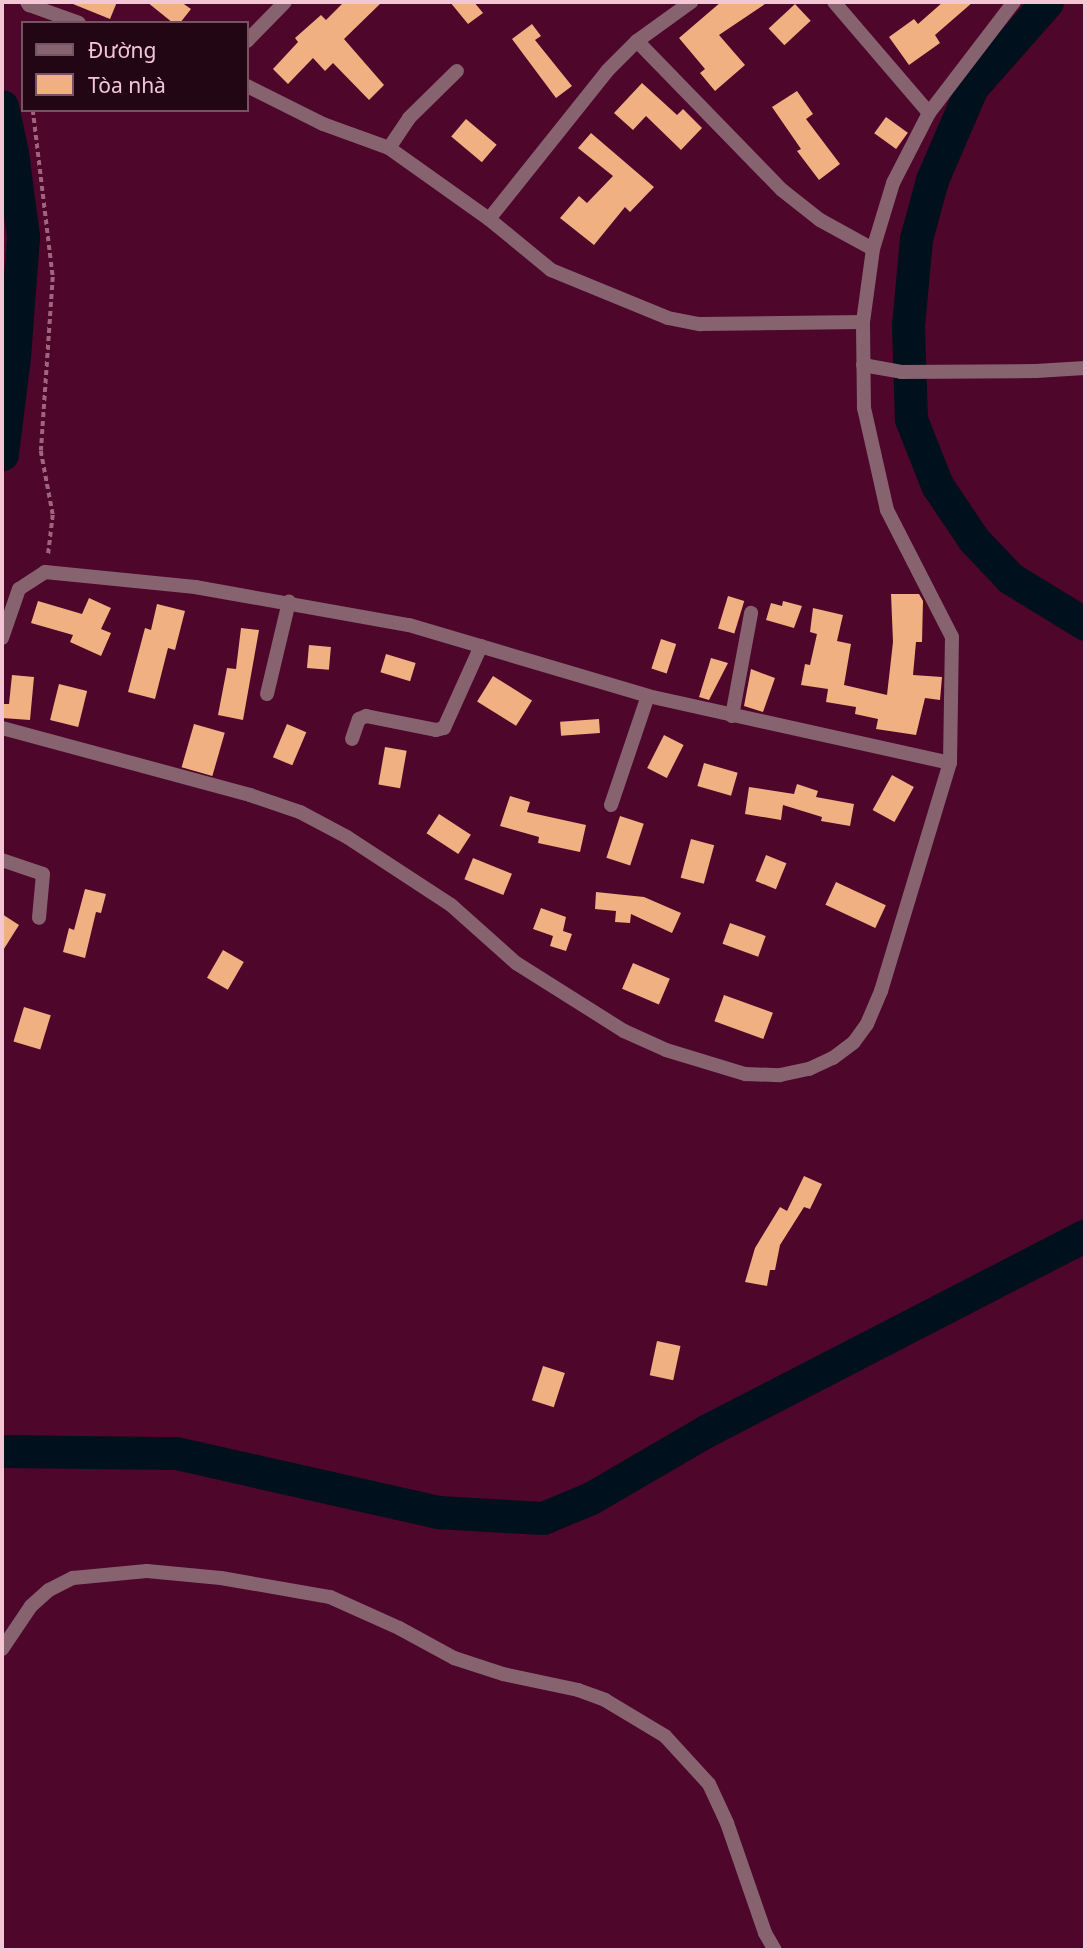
<!DOCTYPE html>
<html>
<head>
<meta charset="utf-8">
<style>
  body { margin:0 }
  #map { position:relative; width:1087px; height:1952px; overflow:hidden; background:#4e062a; font-family:"Noto Sans",sans-serif }
  div>[style] { position:absolute }
  .river>* { height:33px; margin:-16.5px; padding:0 16.5px; transform-origin:16.5px; border-radius:16.5px; background:#00111d }
  .building>* { inset:0; background:#f0b082; transform-origin:0 0 }
  .path>* { height:3.5px; margin-top:-1.75px; transform-origin:0; background:repeating-linear-gradient(90deg,#9f657f 0 5px,transparent 0 8.5px) }
  .street>* { height:14px; margin:-7px; padding:0 7px; transform-origin:7px; border-radius:7px; background:#86636f }
  span { translate:-50% -50%; white-space:nowrap; text-align:center; line-height:1.15; -webkit-text-stroke:7px #230613; paint-order:stroke }
  .frame { position:absolute; inset:0; border:4px solid #f2c6d5; pointer-events:none }
  .legend { position:absolute; left:21px; top:21px; width:228px; height:91px; box-sizing:border-box; background:#230613; border:2px solid #765361; margin:0; padding:9px 12px; list-style:none; font-size:21px; color:#f2c6d5 }
  .legend li { display:flex; align-items:center; gap:14px; height:35px }
  .legend b { width:35px; border:2px solid #765361 }
</style>
</head>
<body>
<div id="map">
  <div class="river">
    <i style="left:1047px;top:2px;width:113px;rotate:131.4deg"></i>
    <i style="left:972px;top:87px;width:101px;rotate:113.3deg"></i>
    <i style="left:932px;top:180px;width:61px;rotate:105.2deg"></i>
    <i style="left:916px;top:239px;width:87px;rotate:95.3deg"></i>
    <i style="left:908px;top:326px;width:93px;rotate:88.2deg"></i>
    <i style="left:911px;top:419px;width:71px;rotate:68.5deg"></i>
    <i style="left:937px;top:485px;width:66px;rotate:56.1deg"></i>
    <i style="left:974px;top:540px;width:52px;rotate:46.5deg"></i>
    <i style="left:1010px;top:578px;width:88px;rotate:31.5deg"></i>
    <i style="left:2px;top:106px;width:48px;rotate:78deg"></i>
    <i style="left:12px;top:153px;width:85px;rotate:82.5deg"></i>
    <i style="left:23px;top:237px;width:119px;rotate:94.3deg"></i>
    <i style="left:14px;top:356px;width:99px;rotate:97deg"></i>
    <i style="left:2px;top:1451px;width:174px;rotate:0.7deg"></i>
    <i style="left:176px;top:1453px;width:269px;rotate:12.7deg"></i>
    <i style="left:438px;top:1512px;width:105px;rotate:3.3deg"></i>
    <i style="left:543px;top:1518px;width:52px;rotate:-22.6deg"></i>
    <i style="left:591px;top:1498px;width:133px;rotate:-30.2deg"></i>
    <i style="left:706px;top:1431px;width:427px;rotate:-27.3deg"></i>
  </div>
  <div class="building">
    <i style="clip-path:polygon(68px 2px,117px 2px,110px 19px)"></i>
    <i style="clip-path:polygon(147px 2px,181px 2px,191px 9px,180px 23px,173px 23px)"></i>
    <i style="clip-path:polygon(344px 2px,382px 2px,344px 39px,384px 85px,369px 100px,333px 63px,325px 71px,313px 58px,288px 84px,273px 69px,298px 42px,295px 38px,321px 15px,326px 20px)"></i>
    <i style="clip-path:polygon(450px 2px,474px 2px,483px 13px,468px 24px)"></i>
    <i style="clip-path:polygon(721px 2px,768px 2px,719px 35px,745px 65px,715px 91px,700px 73px,705px 69px,679px 38px)"></i>
    <i style="clip-path:polygon(943px 2px,973px 2px,935px 35px,940px 43px,909px 65px,889px 37px,914px 19px,918px 24px)"></i>
    <i style="left:795px;top:4px;width:23px;height:36px;rotate:47deg"></i>
    <i style="clip-path:polygon(532px 24px,541px 36px,535px 40px,572px 86px,556px 98px,512px 39px)"></i>
    <i style="clip-path:polygon(642px 83px,677px 115px,683px 109px,702px 128px,681px 150px,646px 116px,633px 130px,614px 113px)"></i>
    <i style="clip-path:polygon(797px 91px,813px 114px,806px 119px,840px 164px,819px 180px,797px 151px,801px 149px,772px 107px)"></i>
    <i style="left:886px;top:117px;width:27px;height:20px;rotate:36deg"></i>
    <i style="left:466px;top:119px;width:40px;height:23px;rotate:40deg"></i>
    <i style="clip-path:polygon(591px 133px,654px 187px,630px 212px,625px 207px,594px 245px,560px 218px,579px 196px,587px 203px,613px 176px,578px 148px)"></i>
    <i style="clip-path:polygon(891px 594px,919px 594px,923px 601px,922px 642px,916px 642px,913px 675px,942px 677px,940px 700px,925px 698px,916px 735px,876px 729px,878px 719px,855px 714px,856px 707px,826px 702px,828px 689px,801px 685px,805px 664px,810px 665px,817px 634px,810px 632px,813px 608px,843px 615px,837px 641px,851px 644px,844px 685px,887px 695px,893px 642px)"></i>
    <i style="left:728px;top:596px;width:17px;height:34px;rotate:17deg"></i>
    <i style="clip-path:polygon(89px 598px,111px 608px,101px 629px,111px 633px,101px 656px,70px 642px,73px 635px,31px 623px,38px 601px,82px 614px)"></i>
    <i style="clip-path:polygon(783px 601px,802px 606px,794px 628px,766px 620px,771px 603px,782px 606px)"></i>
    <i style="clip-path:polygon(157px 604px,185px 611px,175px 650px,168px 648px,155px 699px,128px 692px,145px 628px,151px 630px)"></i>
    <i style="clip-path:polygon(241px 628px,259px 630px,243px 720px,218px 715px,227px 668px,236px 669px)"></i>
    <i style="left:661px;top:639px;width:16px;height:31px;rotate:18deg"></i>
    <i style="left:309px;top:645px;width:22px;height:23px;rotate:5deg"></i>
    <i style="left:386px;top:654px;width:31px;height:19px;rotate:17deg"></i>
    <i style="clip-path:polygon(711px 658px,728px 663px,709px 700px,699px 697px)"></i>
    <i style="clip-path:polygon(751px 669px,775px 678px,763px 712px,744px 706px)"></i>
    <i style="clip-path:polygon(12px 675px,34px 677px,30px 720px,2px 718px,2px 704px,9px 704px)"></i>
    <i style="left:493px;top:676px;width:46px;height:30px;rotate:32deg"></i>
    <i style="left:59px;top:684px;width:29px;height:37px;rotate:14deg"></i>
    <i style="left:599px;top:719px;width:14px;height:39px;rotate:86deg"></i>
    <i style="left:194px;top:724px;width:32px;height:45px;rotate:16deg"></i>
    <i style="left:287px;top:724px;width:21px;height:36px;rotate:23deg"></i>
    <i style="left:664px;top:735px;width:22px;height:37px;rotate:27deg"></i>
    <i style="left:385px;top:747px;width:22px;height:38px;rotate:10deg"></i>
    <i style="left:704px;top:763px;width:35px;height:24px;rotate:16deg"></i>
    <i style="left:892px;top:775px;width:25px;height:40px;rotate:29deg"></i>
    <i style="clip-path:polygon(797px 784px,818px 791px,816px 797px,854px 804px,850px 826px,821px 821px,822px 817px,783px 805px,781px 820px,745px 814px,749px 787px,794px 794px)"></i>
    <i style="clip-path:polygon(510px 796px,530px 802px,527px 812px,586px 825px,580px 852px,538px 843px,539px 837px,500px 826px)"></i>
    <i style="left:439px;top:814px;width:38px;height:23px;rotate:33deg"></i>
    <i style="left:620px;top:816px;width:25px;height:44px;rotate:18deg"></i>
    <i style="left:691px;top:839px;width:24px;height:40px;rotate:15deg"></i>
    <i style="left:766px;top:855px;width:22px;height:28px;rotate:22deg"></i>
    <i style="left:473px;top:858px;width:42px;height:23px;rotate:22deg"></i>
    <i style="left:836px;top:882px;width:55px;height:25px;rotate:25deg"></i>
    <i style="clip-path:polygon(85px 889px,106px 894px,101px 913px,96px 912px,85px 958px,63px 952px,69px 928px,74px 930px)"></i>
    <i style="clip-path:polygon(596px 892px,644px 897px,681px 913px,672px 933px,631px 914px,630px 923px,615px 922px,616px 911px,595px 909px)"></i>
    <i style="clip-path:polygon(541px 908px,566px 917px,563px 931px,572px 934px,566px 951px,550px 946px,553px 936px,533px 929px)"></i>
    <i style="clip-path:polygon(2px 914px,19px 925px,2px 952px)"></i>
    <i style="left:730px;top:923px;width:38px;height:22px;rotate:20deg"></i>
    <i style="left:223px;top:950px;width:24px;height:32px;rotate:30deg"></i>
    <i style="left:633px;top:963px;width:40px;height:28px;rotate:23deg"></i>
    <i style="left:724px;top:995px;width:52px;height:28px;rotate:20deg"></i>
    <i style="left:24px;top:1007px;width:28px;height:36px;rotate:17deg"></i>
    <i style="clip-path:polygon(804px 1176px,822px 1184px,810px 1209px,804px 1207px,780px 1245px,775px 1270px,770px 1270px,767px 1286px,745px 1282px,755px 1248px,780px 1207px,787px 1211px)"></i>
    <i style="left:657px;top:1341px;width:24px;height:35px;rotate:12deg"></i>
    <i style="left:543px;top:1366px;width:23px;height:36px;rotate:18deg"></i>
  </div>
  <div class="path">
    <i style="left:33px;top:110px;width:168px;rotate:83.2deg"></i>
    <i style="left:53px;top:277px;width:174px;rotate:93.9deg"></i>
    <i style="left:41px;top:451px;width:65px;rotate:79.4deg"></i>
    <i style="left:53px;top:515px;width:42px;rotate:96.8deg"></i>
  </div>
  <div class="street">
    <i style="left:27px;top:2px;width:4px;rotate:56deg"></i>
    <i style="left:29px;top:5px;width:53px;rotate:19.8deg"></i>
    <i style="left:834px;top:2px;width:146px;rotate:49.4deg"></i>
    <i style="left:247px;top:41px;width:54px;rotate:-45.7deg"></i>
    <i style="left:637px;top:41px;width:208px;rotate:45.8deg"></i>
    <i style="left:782px;top:190px;width:48px;rotate:38.3deg"></i>
    <i style="left:820px;top:220px;width:60px;rotate:28.7deg"></i>
    <i style="left:247px;top:86px;width:85px;rotate:26.6deg"></i>
    <i style="left:323px;top:124px;width:70px;rotate:20deg"></i>
    <i style="left:389px;top:148px;width:123px;rotate:35.4deg"></i>
    <i style="left:489px;top:219px;width:80px;rotate:39.4deg"></i>
    <i style="left:551px;top:270px;width:126px;rotate:22.3deg"></i>
    <i style="left:668px;top:318px;width:33px;rotate:11deg"></i>
    <i style="left:700px;top:324px;width:163px;rotate:-0.7deg"></i>
    <i style="left:389px;top:148px;width:36px;rotate:-56deg"></i>
    <i style="left:409px;top:118px;width:67px;rotate:-44.4deg"></i>
    <i style="left:489px;top:219px;width:189px;rotate:-51.4deg"></i>
    <i style="left:607px;top:71px;width:42px;rotate:-45deg"></i>
    <i style="left:637px;top:41px;width:67px;rotate:-35.8deg"></i>
    <i style="left:863px;top:365px;width:39px;rotate:10deg"></i>
    <i style="left:901px;top:372px;width:135px;rotate:-0.4deg"></i>
    <i style="left:1036px;top:371px;width:49px;rotate:-3.5deg"></i>
    <i style="left:2px;top:638px;width:52px;rotate:-70.9deg"></i>
    <i style="left:19px;top:589px;width:31px;rotate:-33deg"></i>
    <i style="left:45px;top:572px;width:151px;rotate:5.7deg"></i>
    <i style="left:195px;top:587px;width:217px;rotate:10.1deg"></i>
    <i style="left:409px;top:625px;width:249px;rotate:16.5deg"></i>
    <i style="left:648px;top:696px;width:309px;rotate:12.5deg"></i>
    <i style="left:267px;top:694px;width:95px;rotate:-76.6deg"></i>
    <i style="left:732px;top:716px;width:105px;rotate:-79.5deg"></i>
    <i style="left:2px;top:728px;width:257px;rotate:15.1deg"></i>
    <i style="left:250px;top:795px;width:53px;rotate:18.8deg"></i>
    <i style="left:300px;top:812px;width:53px;rotate:28deg"></i>
    <i style="left:347px;top:837px;width:124px;rotate:33.2deg"></i>
    <i style="left:451px;top:905px;width:87px;rotate:41.7deg"></i>
    <i style="left:516px;top:963px;width:128px;rotate:32.2deg"></i>
    <i style="left:624px;top:1031px;width:46px;rotate:24.3deg"></i>
    <i style="left:666px;top:1050px;width:83px;rotate:16.9deg"></i>
    <i style="left:745px;top:1074px;width:35px;rotate:2deg"></i>
    <i style="left:780px;top:1075px;width:30px;rotate:-12deg"></i>
    <i style="left:809px;top:1069px;width:26px;rotate:-25deg"></i>
    <i style="left:833px;top:1058px;width:26px;rotate:-37deg"></i>
    <i style="left:854px;top:1042px;width:22px;rotate:-54deg"></i>
    <i style="left:867px;top:1024px;width:36px;rotate:-67deg"></i>
    <i style="left:881px;top:991px;width:238px;rotate:-73.2deg"></i>
    <i style="left:950px;top:763px;width:126px;rotate:-89.1deg"></i>
    <i style="left:952px;top:637px;width:143px;rotate:-117.1deg"></i>
    <i style="left:887px;top:510px;width:105px;rotate:-102.7deg"></i>
    <i style="left:864px;top:408px;width:86px;rotate:-90.7deg"></i>
    <i style="left:863px;top:322px;width:74px;rotate:-82.2deg"></i>
    <i style="left:873px;top:249px;width:69px;rotate:-73.1deg"></i>
    <i style="left:893px;top:183px;width:79px;rotate:-62.8deg"></i>
    <i style="left:929px;top:113px;width:140px;rotate:-52.6deg"></i>
    <i style="left:352px;top:739px;width:21px;rotate:-71deg"></i>
    <i style="left:359px;top:719px;width:8px;rotate:-23deg"></i>
    <i style="left:366px;top:716px;width:71px;rotate:11.3deg"></i>
    <i style="left:436px;top:730px;width:8px;rotate:-14deg"></i>
    <i style="left:444px;top:728px;width:90px;rotate:-65.7deg"></i>
    <i style="left:611px;top:805px;width:115px;rotate:-71.3deg"></i>
    <i style="left:2px;top:860px;width:43px;rotate:18.9deg"></i>
    <i style="left:43px;top:874px;width:44px;rotate:95.2deg"></i>
    <i style="left:2px;top:1649px;width:52px;rotate:-56deg"></i>
    <i style="left:31px;top:1606px;width:24px;rotate:-42deg"></i>
    <i style="left:49px;top:1590px;width:27px;rotate:-27deg"></i>
    <i style="left:73px;top:1578px;width:74px;rotate:-5.4deg"></i>
    <i style="left:147px;top:1571px;width:74px;rotate:5.4deg"></i>
    <i style="left:221px;top:1578px;width:111px;rotate:9.9deg"></i>
    <i style="left:330px;top:1597px;width:76px;rotate:24.2deg"></i>
    <i style="left:399px;top:1628px;width:63px;rotate:28.6deg"></i>
    <i style="left:454px;top:1658px;width:52px;rotate:18.1deg"></i>
    <i style="left:503px;top:1674px;width:77px;rotate:12deg"></i>
    <i style="left:578px;top:1690px;width:29px;rotate:20deg"></i>
    <i style="left:605px;top:1700px;width:70px;rotate:31deg"></i>
    <i style="left:665px;top:1736px;width:65px;rotate:47.5deg"></i>
    <i style="left:709px;top:1784px;width:43px;rotate:65.2deg"></i>
    <i style="left:727px;top:1823px;width:116px;rotate:70.9deg"></i>
    <i style="left:765px;top:1933px;width:20px;rotate:60deg"></i>
  </div>
  <div class="frame"></div>
  <ul class="legend">
  <li><b style="height:9px;background:#86636f"></b>Đường</li>
  <li><b style="height:19px;background:#f0b082"></b>Tòa nhà</li>
  </ul>
</div>
</body>
</html>
